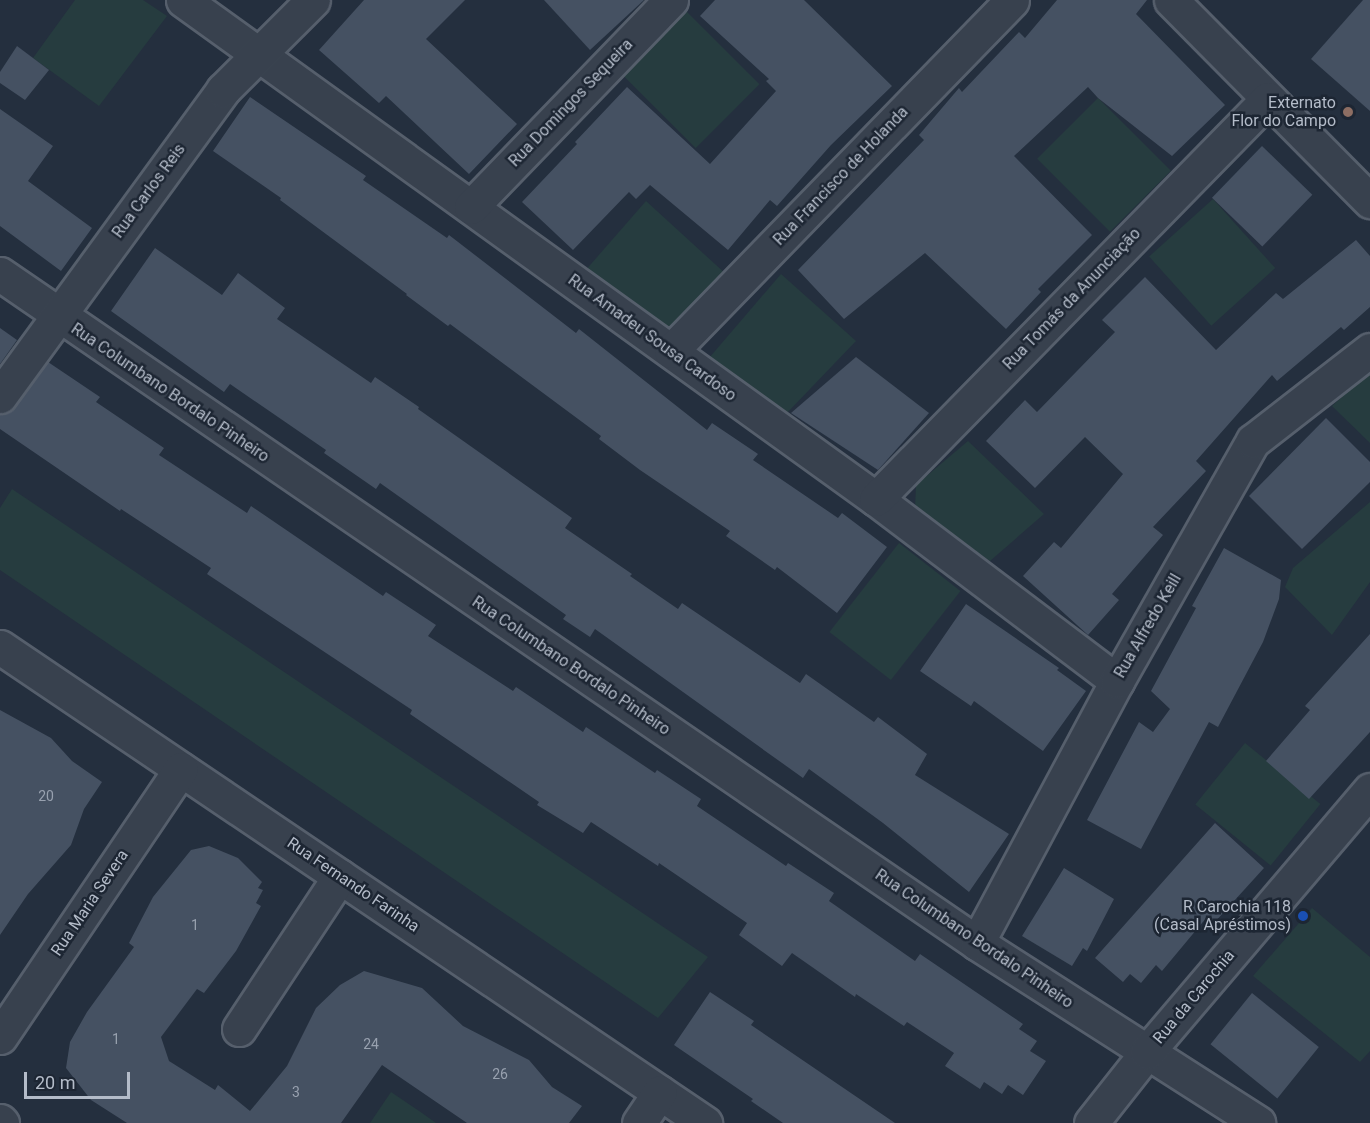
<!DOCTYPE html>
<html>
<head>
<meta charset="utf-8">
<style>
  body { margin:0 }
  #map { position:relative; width:1370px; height:1123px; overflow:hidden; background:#242f3e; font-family:Roboto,sans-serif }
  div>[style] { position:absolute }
  .green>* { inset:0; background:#263c3f; transform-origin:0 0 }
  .building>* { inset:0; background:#455162; transform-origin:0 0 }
  .roads { filter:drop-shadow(2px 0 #565f6c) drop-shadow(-2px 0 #565f6c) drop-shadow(0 2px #565f6c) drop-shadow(0 -2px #565f6c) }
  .street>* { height:33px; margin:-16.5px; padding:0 16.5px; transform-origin:16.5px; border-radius:16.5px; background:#38414e }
  .dots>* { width:16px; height:16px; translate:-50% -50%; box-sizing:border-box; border:3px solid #1d2633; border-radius:50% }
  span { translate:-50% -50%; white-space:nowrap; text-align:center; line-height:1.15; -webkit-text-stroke:5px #1d2633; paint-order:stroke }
  .number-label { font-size:14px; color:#98a1af }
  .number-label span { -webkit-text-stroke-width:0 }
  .street-label { font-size:16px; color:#b4bcc9 }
  .poi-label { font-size:16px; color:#b4bcc9 }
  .right { translate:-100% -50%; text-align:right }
  .scale { position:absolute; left:24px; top:1072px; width:106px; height:27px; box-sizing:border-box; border:3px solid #b4bcc9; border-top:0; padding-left:8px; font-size:18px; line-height:21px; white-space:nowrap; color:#b4bcc9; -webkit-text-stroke:4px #1d2633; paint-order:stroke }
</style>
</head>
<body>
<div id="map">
  <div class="green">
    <i style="clip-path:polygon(75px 0,143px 0,167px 16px,99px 106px,33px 58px)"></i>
    <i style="left:683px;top:8px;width:108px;height:90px;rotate:45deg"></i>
    <i style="left:1098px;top:98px;width:103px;height:86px;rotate:45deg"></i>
    <i style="left:1213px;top:199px;width:93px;height:86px;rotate:48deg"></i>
    <i style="clip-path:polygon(646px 201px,727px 275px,664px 334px,584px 272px)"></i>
    <i style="clip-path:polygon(781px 274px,856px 341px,786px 414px,709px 358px)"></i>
    <i style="clip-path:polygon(1370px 371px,1370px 443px,1332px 406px)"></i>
    <i style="clip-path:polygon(968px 441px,1044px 514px,990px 561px,915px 509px,916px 485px)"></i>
    <i style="clip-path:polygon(12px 489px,708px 957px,658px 1018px,0 570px,0 508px)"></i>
    <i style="clip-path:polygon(1370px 502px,1370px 582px,1332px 635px,1285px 587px,1293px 568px)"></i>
    <i style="left:899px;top:543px;width:78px;height:113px;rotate:38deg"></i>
    <i style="left:1245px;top:743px;width:97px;height:79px;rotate:39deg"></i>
    <i style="clip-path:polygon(1312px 908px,1370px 957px,1370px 1051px,1360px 1062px,1253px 976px)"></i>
    <i style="clip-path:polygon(391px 1092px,422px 1113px,436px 1123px,370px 1123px)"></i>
  </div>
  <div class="building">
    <i style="clip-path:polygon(364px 0,465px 0,426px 39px,517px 124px,469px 174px,386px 96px,379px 103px,319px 50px)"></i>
    <i style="clip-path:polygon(544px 0,644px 0,590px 50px)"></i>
    <i style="clip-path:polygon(715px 0,804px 0,892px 86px,831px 145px,777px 206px,770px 200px,728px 250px,650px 185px,636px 199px,629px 192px,573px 250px,522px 202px,577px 144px,575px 142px,627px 87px,710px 164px,776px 91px,766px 81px,769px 79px,700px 16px)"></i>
    <i style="clip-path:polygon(1057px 0,1147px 0,1136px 14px,1225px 105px,1172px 156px,1098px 98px,1088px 87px,1014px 156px,1092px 235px,1038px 289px,1041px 292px,1006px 329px,925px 253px,844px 319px,798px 270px,924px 140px,919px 135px,959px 88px,962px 92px,1019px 32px,1025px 38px)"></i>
    <i style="clip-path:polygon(1363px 0,1370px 0,1370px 111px,1311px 59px)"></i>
    <i style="clip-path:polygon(17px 46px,49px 70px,25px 100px,0 83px,0 72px)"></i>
    <i style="clip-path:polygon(250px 97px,366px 176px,363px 180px,447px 238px,449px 235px,576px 333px,579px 329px,707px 430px,712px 423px,758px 454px,753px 460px,838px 518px,842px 513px,887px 547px,837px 613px,777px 567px,775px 570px,726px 536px,730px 531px,640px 470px,599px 439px,601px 436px,450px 324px,448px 326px,406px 295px,407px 294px,280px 200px,281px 198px,213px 151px)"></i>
    <i style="clip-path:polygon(0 109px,53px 146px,28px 181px,92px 228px,61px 271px,0 226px)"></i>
    <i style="left:1262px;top:146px;width:70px;height:72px;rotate:44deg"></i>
    <i style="clip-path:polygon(1356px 240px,1370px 256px,1370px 307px,1344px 330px,1341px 327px,1277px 381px,1272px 375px,1196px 461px,1206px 471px,1153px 527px,1163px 535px,1112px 594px,1119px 600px,1088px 635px,1023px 576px,1054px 542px,1061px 548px,1123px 474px,1085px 437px,1035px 488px,986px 441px,1025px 400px,1037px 412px,1115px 332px,1102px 320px,1145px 277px,1216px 350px,1276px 293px,1283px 299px)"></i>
    <i style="clip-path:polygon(155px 248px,222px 295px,238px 273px,285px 308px,277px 319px,371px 383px,375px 377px,419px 407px,418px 409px,572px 518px,565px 528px,632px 574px,630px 576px,678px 609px,682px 603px,800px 683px,806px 674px,874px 722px,878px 717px,927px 754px,915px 775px,1009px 834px,969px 892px,883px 823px,809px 769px,803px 778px,595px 629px,590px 637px,563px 619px,566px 615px,380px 483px,376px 489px,324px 453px,326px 450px,230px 384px,224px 392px,111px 311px)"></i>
    <i style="clip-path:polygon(0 328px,17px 340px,0 364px)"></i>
    <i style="clip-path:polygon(856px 357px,929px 413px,878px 470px,791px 413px)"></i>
    <i style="clip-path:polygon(48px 362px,100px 397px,96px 402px,164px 448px,159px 455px,247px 513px,251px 506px,383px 596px,386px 592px,436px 625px,428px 636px,513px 691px,516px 687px,583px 732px,586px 727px,655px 773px,657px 770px,701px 799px,697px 806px,786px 866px,788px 863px,834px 893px,829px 901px,915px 961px,920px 954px,1023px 1024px,1019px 1029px,1037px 1041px,1030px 1051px,1046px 1061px,1023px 1095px,1008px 1085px,1002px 1094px,984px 1082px,980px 1089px,945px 1066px,954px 1053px,907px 1022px,904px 1026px,856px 994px,855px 997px,792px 953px,782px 966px,739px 935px,747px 923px,659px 863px,658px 866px,591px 822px,583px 833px,537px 805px,539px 802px,410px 714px,412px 710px,207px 574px,211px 568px,121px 509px,120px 511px,0 429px,0 414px,8px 413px,15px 407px)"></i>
    <i style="clip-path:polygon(1326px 418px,1370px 462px,1370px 482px,1302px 549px,1249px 496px)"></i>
    <i style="clip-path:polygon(1224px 548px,1281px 580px,1279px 599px,1263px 642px,1218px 727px,1209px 722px,1141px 849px,1087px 820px,1139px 722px,1153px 732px,1170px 709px,1151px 691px,1196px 608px,1192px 606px)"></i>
    <i style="clip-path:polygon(966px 604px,1059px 668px,1057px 670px,1086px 691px,1043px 751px,974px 701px,971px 706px,920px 671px)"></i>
    <i style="clip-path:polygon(1370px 634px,1370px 732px,1309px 799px,1266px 761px,1310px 710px,1305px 706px)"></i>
    <i style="clip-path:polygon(0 710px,51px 738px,72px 761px,102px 782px,84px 809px,71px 845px,28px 894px,0 935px)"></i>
    <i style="clip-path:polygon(1215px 823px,1264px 868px,1214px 923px,1207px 917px,1162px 971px,1156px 965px,1141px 983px,1130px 974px,1123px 982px,1095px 958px)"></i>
    <i style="clip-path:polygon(209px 846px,238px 858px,262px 882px,258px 888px,263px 890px,256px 903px,261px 906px,236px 951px,204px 993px,197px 989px,161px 1037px,169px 1061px,215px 1090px,218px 1085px,250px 1111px,287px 1066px,316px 1008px,340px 985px,364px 971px,422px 988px,463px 1026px,529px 1060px,552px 1087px,582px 1106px,569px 1123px,467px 1123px,382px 1065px,341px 1123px,127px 1123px,91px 1100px,66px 1068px,70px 1042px,87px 1012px,134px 947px,129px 943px,153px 897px,191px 850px)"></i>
    <i style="clip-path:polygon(1064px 868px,1114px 899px,1087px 951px,1083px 948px,1072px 966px,1022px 936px)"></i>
    <i style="clip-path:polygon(710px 992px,754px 1021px,751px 1025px,895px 1123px,783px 1123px,751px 1101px,753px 1099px,674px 1045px)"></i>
    <i style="left:1252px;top:993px;width:86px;height:66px;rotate:39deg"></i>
  </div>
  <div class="roads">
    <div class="street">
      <i style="left:183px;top:0;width:854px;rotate:35.76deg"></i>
      <i style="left:876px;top:499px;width:302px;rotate:37.1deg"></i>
      <i style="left:1171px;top:0;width:283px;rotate:45.3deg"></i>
      <i style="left:471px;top:207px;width:288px;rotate:-46deg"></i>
      <i style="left:0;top:274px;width:1184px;rotate:34.4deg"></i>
      <i style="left:977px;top:943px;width:334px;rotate:32.6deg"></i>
      <i style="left:671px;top:351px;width:489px;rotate:-45.8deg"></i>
      <i style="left:0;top:396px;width:379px;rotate:-53.9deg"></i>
      <i style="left:223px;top:90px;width:127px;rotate:-45deg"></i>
      <i style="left:876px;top:499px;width:560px;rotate:-45.58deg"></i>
      <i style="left:0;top:647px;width:851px;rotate:34.03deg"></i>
      <i style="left:977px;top:943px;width:297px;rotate:-61.9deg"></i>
      <i style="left:1117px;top:681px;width:276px;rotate:-60.5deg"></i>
      <i style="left:1253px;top:441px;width:148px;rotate:-37.9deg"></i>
      <i style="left:239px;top:1029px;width:183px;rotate:-56.6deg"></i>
      <i style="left:0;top:1037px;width:323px;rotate:-56deg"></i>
      <i style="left:0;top:1121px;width:3px;rotate:45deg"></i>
      <i style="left:639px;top:1123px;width:37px;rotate:-56deg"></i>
      <i style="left:1091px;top:1123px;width:90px;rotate:-51.7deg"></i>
      <i style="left:1147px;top:1052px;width:344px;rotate:-49.6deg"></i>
    </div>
  </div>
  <div class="dots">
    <i style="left:1348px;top:112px;background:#8d6e63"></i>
    <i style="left:1303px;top:916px;background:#1a4fb4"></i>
  </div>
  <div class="number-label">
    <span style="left:46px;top:796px">20</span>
    <span style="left:195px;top:925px">1</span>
    <span style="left:116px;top:1039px">1</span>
    <span style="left:371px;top:1044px">24</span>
    <span style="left:500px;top:1074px">26</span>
    <span style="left:296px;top:1092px">3</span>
  </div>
  <div class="street-label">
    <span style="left:571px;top:103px;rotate:-46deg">Rua Domingos Sequeira</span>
    <span style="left:841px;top:176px;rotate:-46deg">Rua Francisco de Holanda</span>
    <span style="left:149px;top:191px;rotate:-54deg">Rua Carlos Reis</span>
    <span style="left:1072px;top:299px;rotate:-46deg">Rua Tomás da Anunciação</span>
    <span style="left:652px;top:338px;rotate:36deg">Rua Amadeu Sousa Cardoso</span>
    <span style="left:170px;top:393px;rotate:34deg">Rua Columbano Bordalo Pinheiro</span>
    <span style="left:1148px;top:626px;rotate:-60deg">Rua Alfredo Keill</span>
    <span style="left:571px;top:666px;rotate:34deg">Rua Columbano Bordalo Pinheiro</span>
    <span style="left:353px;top:885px;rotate:34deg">Rua Fernando Farinha</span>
    <span style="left:90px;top:903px;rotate:-56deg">Rua Maria Severa</span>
    <span style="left:974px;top:939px;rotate:34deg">Rua Columbano Bordalo Pinheiro</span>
    <span style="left:1194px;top:997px;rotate:-50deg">Rua da Carochia</span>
  </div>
  <div class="poi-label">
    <span class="right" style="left:1336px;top:112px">Externato<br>Flor do Campo</span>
    <span class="right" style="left:1291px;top:916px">R Carochia 118<br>(Casal Apréstimos)</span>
  </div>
  <div class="scale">20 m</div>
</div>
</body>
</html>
